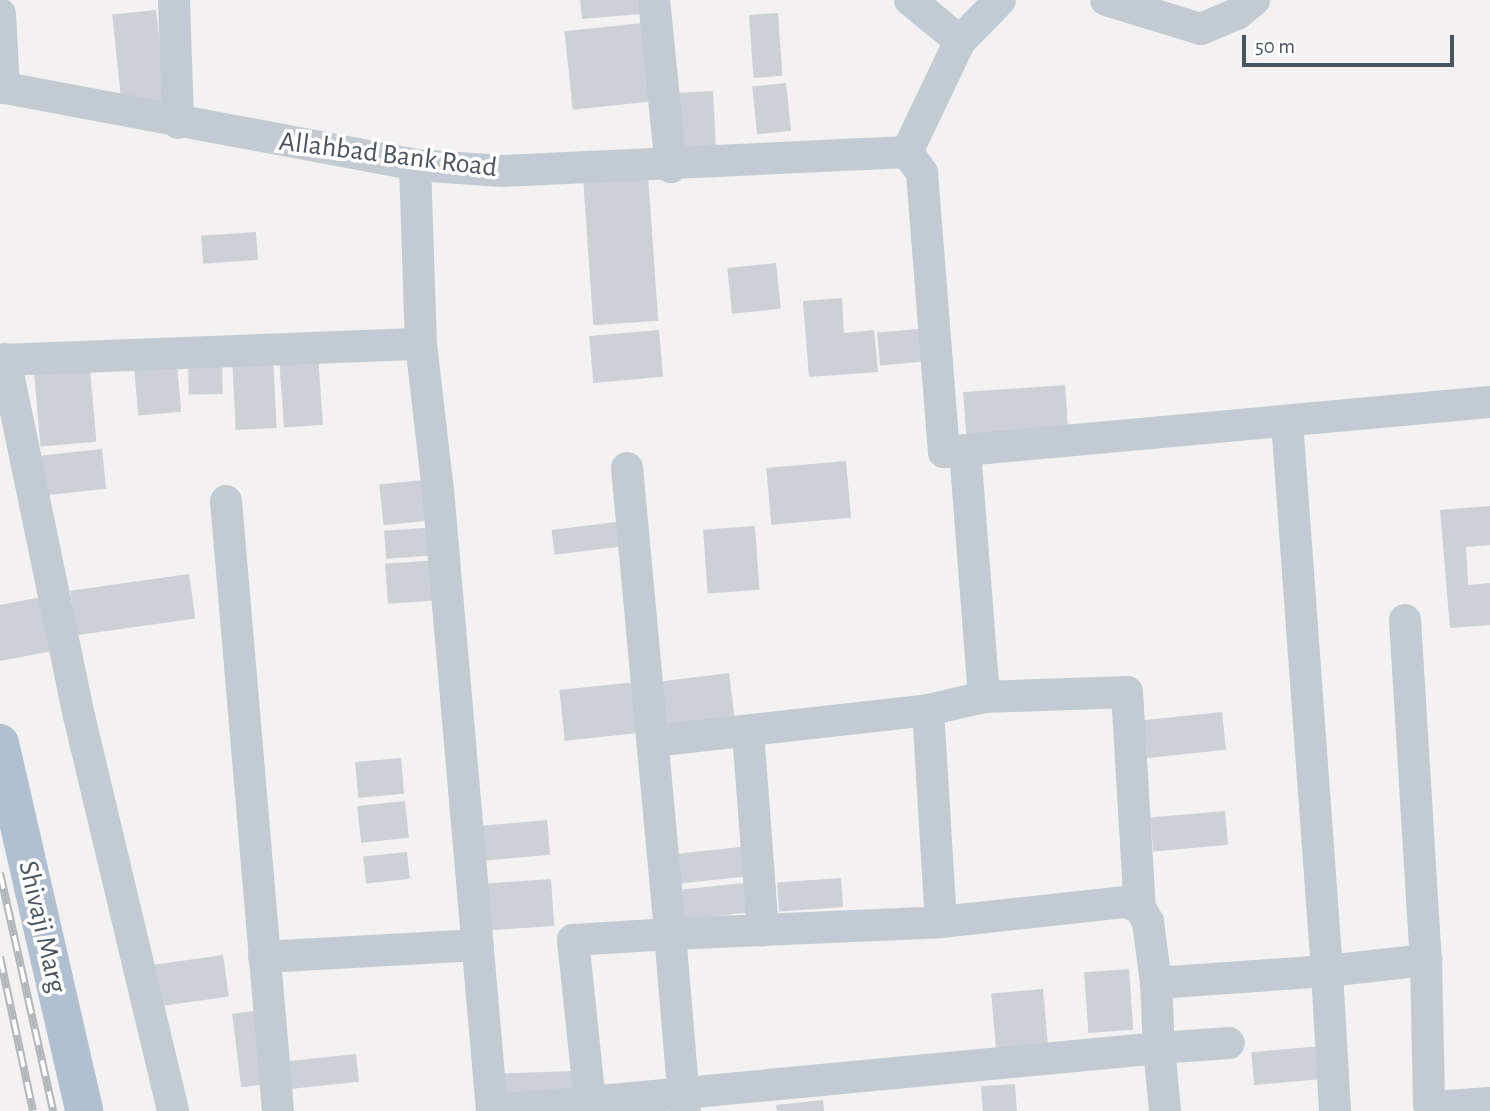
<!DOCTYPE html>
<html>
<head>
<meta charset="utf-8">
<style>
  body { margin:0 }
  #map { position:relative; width:1490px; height:1111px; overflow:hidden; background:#f3f1f1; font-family:"Alegreya Sans",sans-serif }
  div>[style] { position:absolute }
  .building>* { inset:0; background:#cdd0d6; transform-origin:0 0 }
  .minor>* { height:32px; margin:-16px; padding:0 16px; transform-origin:16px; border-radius:16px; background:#c2cbd3 }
  .major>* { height:38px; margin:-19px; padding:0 19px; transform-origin:19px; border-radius:19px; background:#b0c0d0 }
  .rail>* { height:8px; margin-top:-4px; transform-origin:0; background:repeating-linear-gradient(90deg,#fff 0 16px,#b3b6bb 0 32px); box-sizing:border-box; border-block:2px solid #b3b6bb }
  span { translate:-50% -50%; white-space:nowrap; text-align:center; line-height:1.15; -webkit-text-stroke:7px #fff; paint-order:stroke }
  .street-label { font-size:28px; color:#48545f }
  .scale { position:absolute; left:1242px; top:35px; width:212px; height:32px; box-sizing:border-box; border:4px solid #48545f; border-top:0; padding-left:9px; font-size:21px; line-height:24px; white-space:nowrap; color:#48545f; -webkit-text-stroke:5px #fff; paint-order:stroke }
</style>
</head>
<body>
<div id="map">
  <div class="building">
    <i style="clip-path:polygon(580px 0,638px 0,640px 14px,582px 19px)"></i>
    <i style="left:156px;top:10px;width:92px;height:44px;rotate:84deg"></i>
    <i style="left:778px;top:13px;width:63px;height:29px;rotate:86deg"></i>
    <i style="left:652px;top:22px;width:79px;height:88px;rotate:84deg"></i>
    <i style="left:786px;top:83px;width:48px;height:34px;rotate:84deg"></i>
    <i style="left:713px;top:91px;width:55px;height:38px;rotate:87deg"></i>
    <i style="left:648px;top:175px;width:146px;height:65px;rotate:86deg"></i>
    <i style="left:256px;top:232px;width:28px;height:55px;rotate:86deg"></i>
    <i style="left:776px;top:263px;width:46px;height:49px;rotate:84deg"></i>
    <i style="clip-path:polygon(842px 298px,844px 333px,874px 330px,878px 372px,809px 377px,803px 301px)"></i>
    <i style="left:930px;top:328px;width:33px;height:53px;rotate:85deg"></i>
    <i style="left:659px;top:330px;width:47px;height:70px;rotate:85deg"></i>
    <i style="left:222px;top:355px;width:39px;height:34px;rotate:89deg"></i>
    <i style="left:318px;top:355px;width:70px;height:39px;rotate:86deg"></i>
    <i style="left:273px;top:357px;width:71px;height:41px;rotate:87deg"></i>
    <i style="left:177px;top:365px;width:47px;height:43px;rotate:85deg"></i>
    <i style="left:90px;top:369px;width:73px;height:56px;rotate:85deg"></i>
    <i style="left:1065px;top:385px;width:45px;height:102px;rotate:86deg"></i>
    <i style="left:102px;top:449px;width:40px;height:61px;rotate:84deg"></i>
    <i style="left:846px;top:461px;width:57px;height:80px;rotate:85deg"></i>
    <i style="left:432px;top:479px;width:41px;height:53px;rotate:84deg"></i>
    <i style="clip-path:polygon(1490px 506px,1490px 545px,1466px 547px,1468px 585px,1490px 583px,1490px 625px,1450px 628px,1440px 510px)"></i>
    <i style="left:624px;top:521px;width:25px;height:73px;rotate:83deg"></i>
    <i style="left:755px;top:526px;width:64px;height:52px;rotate:86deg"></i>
    <i style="left:438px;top:527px;width:28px;height:54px;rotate:86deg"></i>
    <i style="left:439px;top:560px;width:40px;height:54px;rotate:86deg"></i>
    <i style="left:189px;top:574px;width:45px;height:120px;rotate:82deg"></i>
    <i style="clip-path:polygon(47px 596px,58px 650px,0 661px,0 605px)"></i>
    <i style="left:729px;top:673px;width:49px;height:79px;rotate:83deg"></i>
    <i style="left:636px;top:682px;width:51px;height:77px;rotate:84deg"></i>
    <i style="left:1222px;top:712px;width:38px;height:79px;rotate:84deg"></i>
    <i style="left:401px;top:758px;width:36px;height:46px;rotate:85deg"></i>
    <i style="left:405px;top:801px;width:37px;height:48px;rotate:84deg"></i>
    <i style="left:1225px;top:811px;width:34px;height:75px;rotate:85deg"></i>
    <i style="left:547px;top:820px;width:35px;height:67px;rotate:85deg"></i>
    <i style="left:750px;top:846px;width:30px;height:78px;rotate:84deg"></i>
    <i style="left:407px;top:852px;width:27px;height:44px;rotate:84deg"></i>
    <i style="left:841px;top:878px;width:29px;height:64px;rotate:86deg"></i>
    <i style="left:551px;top:879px;width:47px;height:64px;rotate:86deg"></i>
    <i style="left:753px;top:882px;width:30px;height:76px;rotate:84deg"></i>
    <i style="left:223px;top:955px;width:42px;height:73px;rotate:82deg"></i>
    <i style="left:1129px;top:969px;width:61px;height:45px;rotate:86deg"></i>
    <i style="left:1043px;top:989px;width:60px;height:52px;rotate:85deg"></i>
    <i style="left:255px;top:1011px;width:74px;height:23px;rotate:83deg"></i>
    <i style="left:1322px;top:1046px;width:33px;height:71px;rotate:85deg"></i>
    <i style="left:356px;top:1054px;width:28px;height:81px;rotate:84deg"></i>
    <i style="left:573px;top:1071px;width:26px;height:76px;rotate:88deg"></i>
    <i style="left:1015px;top:1084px;width:27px;height:34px;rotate:86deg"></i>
    <i style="clip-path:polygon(823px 1100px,824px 1111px,777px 1111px,776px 1105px)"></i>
  </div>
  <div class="minor">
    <i style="left:174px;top:0;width:123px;rotate:88.1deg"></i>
    <i style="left:654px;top:0;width:168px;rotate:84.2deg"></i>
    <i style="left:910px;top:0;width:65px;rotate:39.4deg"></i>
    <i style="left:1106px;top:0;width:99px;rotate:17deg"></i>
    <i style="left:1201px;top:29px;width:39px;rotate:-23deg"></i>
    <i style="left:1237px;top:14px;width:22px;rotate:-39deg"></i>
    <i style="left:0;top:14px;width:74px;rotate:86.9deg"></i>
    <i style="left:0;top:87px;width:422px;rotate:10.6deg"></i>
    <i style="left:415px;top:165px;width:88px;rotate:3.9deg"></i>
    <i style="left:503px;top:171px;width:404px;rotate:-2.7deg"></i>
    <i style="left:907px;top:152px;width:26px;rotate:54deg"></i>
    <i style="left:922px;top:173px;width:280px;rotate:85.5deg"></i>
    <i style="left:944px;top:452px;width:548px;rotate:-5.23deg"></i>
    <i style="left:907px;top:152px;width:123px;rotate:-64.5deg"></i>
    <i style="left:960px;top:41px;width:57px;rotate:-45.7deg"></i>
    <i style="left:415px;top:165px;width:179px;rotate:88.1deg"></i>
    <i style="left:5px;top:359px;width:365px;rotate:78.3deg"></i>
    <i style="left:79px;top:716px;width:406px;rotate:76.6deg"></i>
    <i style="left:0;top:360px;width:421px;rotate:-2.2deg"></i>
    <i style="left:421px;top:344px;width:147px;rotate:83.4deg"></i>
    <i style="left:438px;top:490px;width:623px;rotate:85.03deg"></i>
    <i style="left:627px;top:468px;width:468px;rotate:84.7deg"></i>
    <i style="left:670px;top:934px;width:271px;rotate:-2.5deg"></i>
    <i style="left:941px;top:922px;width:186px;rotate:-6.2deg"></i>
    <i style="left:1126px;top:902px;width:15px;rotate:23deg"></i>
    <i style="left:1140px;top:908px;width:16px;rotate:60deg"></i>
    <i style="left:1148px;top:922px;width:62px;rotate:82.5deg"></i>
    <i style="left:1156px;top:983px;width:171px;rotate:-4deg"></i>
    <i style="left:1327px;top:971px;width:551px;rotate:-94.16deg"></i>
    <i style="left:226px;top:501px;width:612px;rotate:85.13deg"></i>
    <i style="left:1405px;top:620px;width:341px;rotate:86.5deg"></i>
    <i style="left:984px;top:697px;width:143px;rotate:-2deg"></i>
    <i style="left:1127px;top:692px;width:216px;rotate:86.6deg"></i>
    <i style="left:928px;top:710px;width:57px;rotate:-13.1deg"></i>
    <i style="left:984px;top:697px;width:247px;rotate:-94.4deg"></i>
    <i style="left:748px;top:732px;width:199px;rotate:85.7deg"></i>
    <i style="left:653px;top:741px;width:277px;rotate:-6.4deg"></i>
    <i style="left:928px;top:710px;width:212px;rotate:86.5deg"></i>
    <i style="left:264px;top:957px;width:214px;rotate:-3.2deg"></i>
    <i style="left:492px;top:1110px;width:98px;rotate:-4.7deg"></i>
    <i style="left:590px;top:1102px;width:163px;rotate:-96deg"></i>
    <i style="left:573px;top:940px;width:97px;rotate:-3.5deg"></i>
    <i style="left:670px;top:934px;width:178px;rotate:85.2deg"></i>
    <i style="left:591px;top:1111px;width:9px;rotate:-96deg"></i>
    <i style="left:590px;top:1102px;width:572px;rotate:-5.42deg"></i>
    <i style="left:1159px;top:1048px;width:65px;rotate:-92.6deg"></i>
    <i style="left:1165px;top:1111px;width:63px;rotate:-95.4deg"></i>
    <i style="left:1159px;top:1048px;width:70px;rotate:-4.1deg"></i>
    <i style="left:1335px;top:1111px;width:140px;rotate:-93.3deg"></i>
    <i style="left:1327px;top:971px;width:100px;rotate:-6.3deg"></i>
    <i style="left:1426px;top:960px;width:144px;rotate:88.8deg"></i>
    <i style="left:1429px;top:1104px;width:5px;rotate:37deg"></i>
    <i style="left:1433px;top:1107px;width:57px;rotate:-4deg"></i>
  </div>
  <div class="major">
    <i style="left:0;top:743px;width:377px;rotate:77.1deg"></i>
  </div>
  <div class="rail">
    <i style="left:0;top:873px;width:244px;rotate:77.4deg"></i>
    <i style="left:0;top:957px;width:157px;rotate:77.9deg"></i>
  </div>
  <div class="street-label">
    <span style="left:388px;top:155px;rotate:7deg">Allahbad Bank Road</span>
    <span style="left:42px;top:927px;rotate:77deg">Shivaji Marg</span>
  </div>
  <div class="scale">50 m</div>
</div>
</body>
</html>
